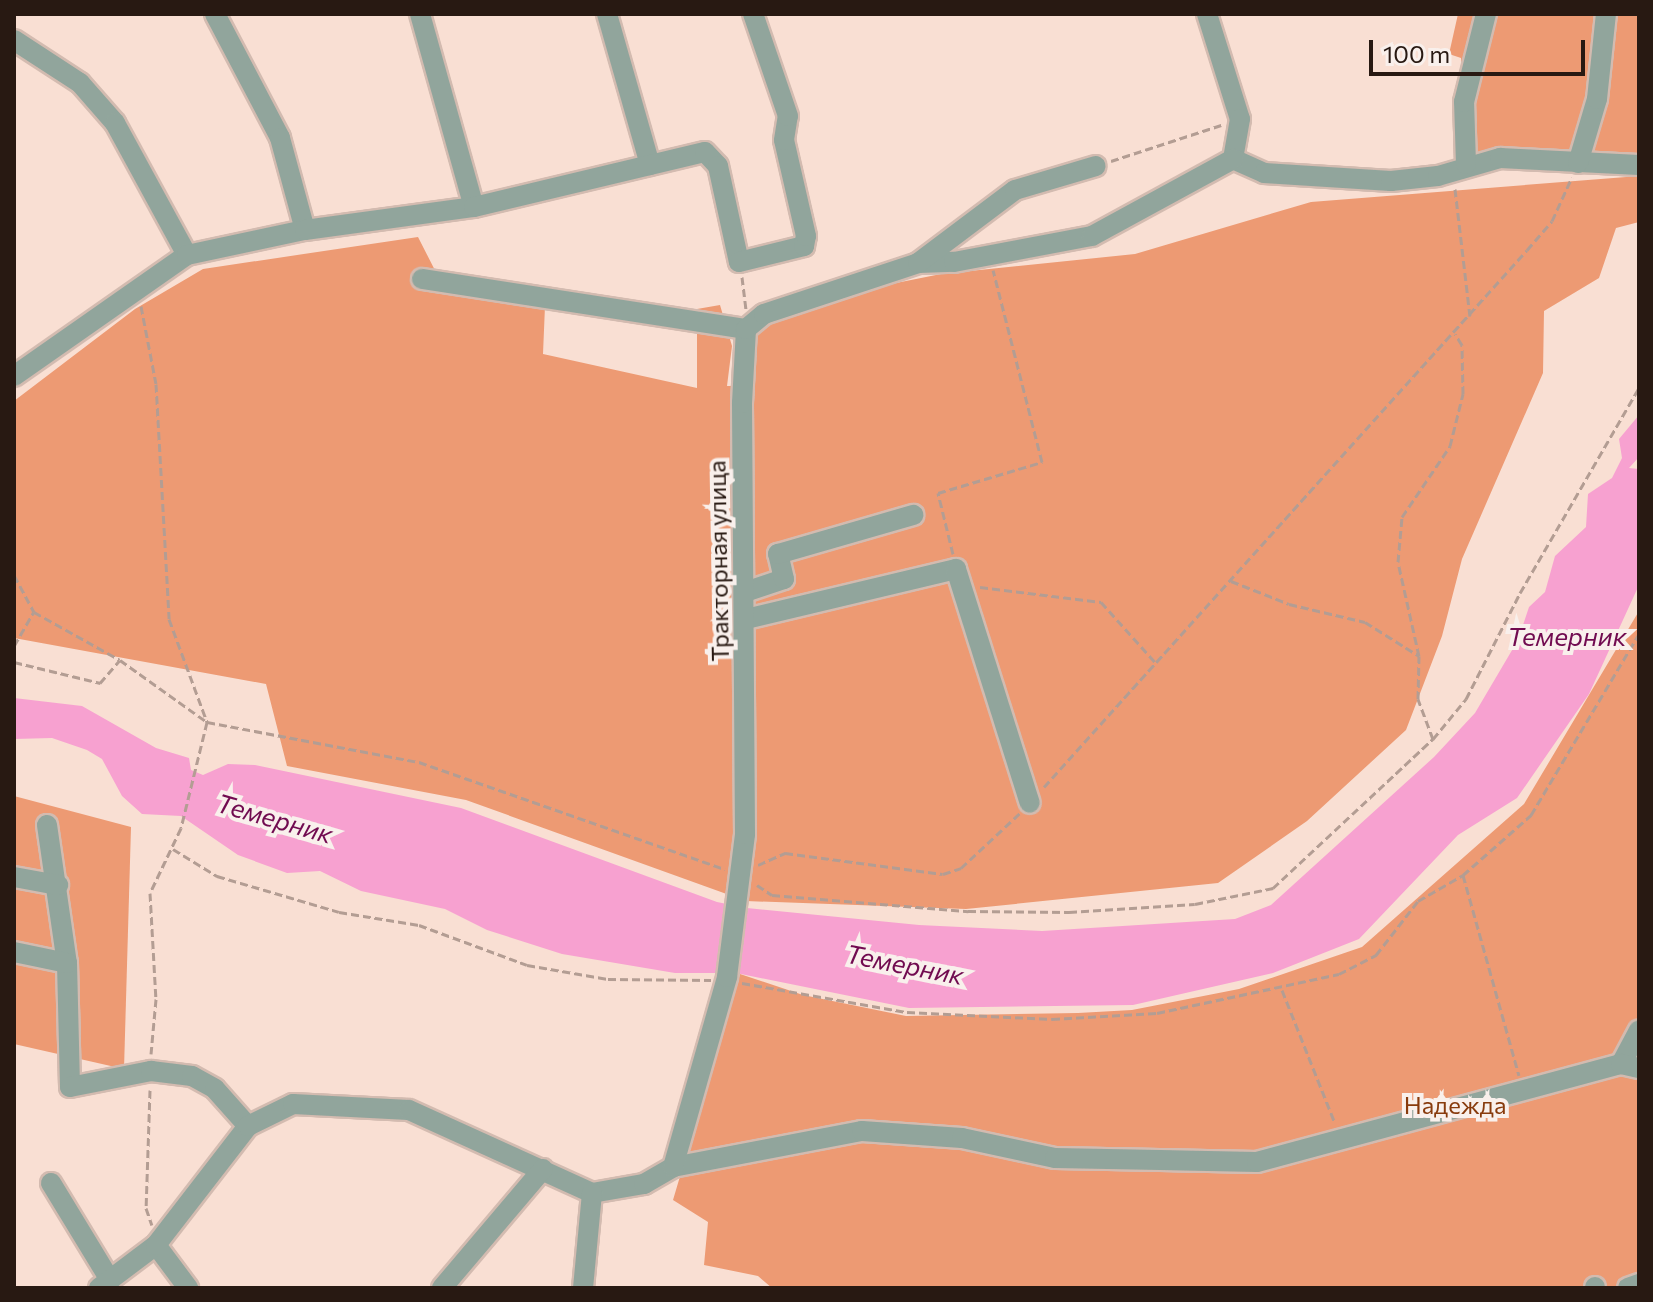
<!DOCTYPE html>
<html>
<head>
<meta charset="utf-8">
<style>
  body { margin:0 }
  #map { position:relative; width:1653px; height:1302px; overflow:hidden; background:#f9dfd3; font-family:Commissioner,sans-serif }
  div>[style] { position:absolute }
  .green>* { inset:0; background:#ed9a73 }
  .water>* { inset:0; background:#f7a1d0 }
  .path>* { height:3px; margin-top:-1.5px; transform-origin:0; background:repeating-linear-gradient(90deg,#b39d93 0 8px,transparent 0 12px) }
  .roads { filter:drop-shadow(2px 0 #d3bbb0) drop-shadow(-2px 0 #d3bbb0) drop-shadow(0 2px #d3bbb0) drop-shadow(0 -2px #d3bbb0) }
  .minor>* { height:20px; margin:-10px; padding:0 10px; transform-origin:10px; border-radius:10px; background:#91a59c }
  span { translate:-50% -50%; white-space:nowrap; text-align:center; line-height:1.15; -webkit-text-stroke:8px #f9f0ec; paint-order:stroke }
  .street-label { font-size:24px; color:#281912 }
  .park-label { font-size:24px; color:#883b0d }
  .water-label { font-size:26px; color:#710b50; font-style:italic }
  .frame { position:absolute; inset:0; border:16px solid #281912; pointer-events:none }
  .scale { position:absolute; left:1369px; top:40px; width:216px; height:36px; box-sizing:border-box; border:4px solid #281912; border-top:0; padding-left:10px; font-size:24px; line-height:28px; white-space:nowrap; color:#281912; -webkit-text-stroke:6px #f9f0ec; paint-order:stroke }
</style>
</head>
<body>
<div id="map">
  <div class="green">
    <i style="clip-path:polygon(1458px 14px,1639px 14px,1639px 168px,1468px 157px,1461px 58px,1449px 54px)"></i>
    <i style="clip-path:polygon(1639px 176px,1639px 222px,1616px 228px,1599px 278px,1544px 311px,1543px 373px,1462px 559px,1442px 636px,1406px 730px,1307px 821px,1218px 883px,966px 909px,746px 901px,466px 800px,287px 766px,266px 684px,14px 638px,14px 401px,135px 309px,203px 269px,418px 237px,444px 288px,545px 306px,543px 354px,697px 388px,697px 309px,720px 305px,732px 346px,727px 386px,750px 386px,755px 330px,785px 311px,841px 294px,941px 274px,1135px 254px,1311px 202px)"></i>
    <i style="clip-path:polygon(1639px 611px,1639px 1288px,772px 1288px,758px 1276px,704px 1265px,708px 1222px,673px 1200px,740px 974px,803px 995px,906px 1016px,1078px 1013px,1132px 1010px,1239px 989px,1362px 947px,1524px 804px)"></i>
    <i style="clip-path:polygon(14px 796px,131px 827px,124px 1069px,14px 1044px)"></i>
  </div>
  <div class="water">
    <i style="clip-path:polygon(1639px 415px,1639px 457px,1629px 468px,1639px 469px,1639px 585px,1589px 694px,1517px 798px,1458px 835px,1359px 939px,1273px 973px,1133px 1005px,909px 1008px,736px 973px,675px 973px,562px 954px,487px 930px,445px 909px,361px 891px,320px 871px,287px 873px,238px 855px,181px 816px,142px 814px,122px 796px,102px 759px,87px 750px,52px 738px,14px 739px,14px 698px,82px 706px,156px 748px,189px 758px,191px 770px,203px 775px,228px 764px,255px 765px,461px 808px,717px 902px,747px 908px,919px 925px,1042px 931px,1235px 919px,1271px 905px,1434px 757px,1475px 713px,1518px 640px,1529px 607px,1545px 592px,1555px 556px,1586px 527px,1588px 494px,1612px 478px,1622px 458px,1619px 439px)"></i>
  </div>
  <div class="path">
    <i style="left:1111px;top:161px;width:116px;rotate:-18.1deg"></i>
    <i style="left:1455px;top:189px;width:128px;rotate:83.3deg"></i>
    <i style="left:742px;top:277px;width:32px;rotate:83deg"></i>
    <i style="left:141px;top:306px;width:79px;rotate:79.1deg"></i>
    <i style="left:156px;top:384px;width:235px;rotate:86.8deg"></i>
    <i style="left:169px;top:619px;width:110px;rotate:69.7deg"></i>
    <i style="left:207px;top:722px;width:109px;rotate:103.8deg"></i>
    <i style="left:181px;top:828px;width:72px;rotate:115.5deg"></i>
    <i style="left:150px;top:893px;width:106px;rotate:86.8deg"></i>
    <i style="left:156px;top:999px;width:55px;rotate:95.2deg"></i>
    <i style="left:953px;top:554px;width:63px;rotate:-103.8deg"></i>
    <i style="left:938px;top:493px;width:109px;rotate:-16.6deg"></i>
    <i style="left:1042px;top:462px;width:198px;rotate:-104.3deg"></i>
    <i style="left:14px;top:575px;width:42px;rotate:61.6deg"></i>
    <i style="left:1231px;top:581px;width:62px;rotate:21.6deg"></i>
    <i style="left:1289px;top:604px;width:78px;rotate:13.3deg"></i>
    <i style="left:1365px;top:622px;width:64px;rotate:32.2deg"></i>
    <i style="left:980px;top:587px;width:122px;rotate:7.1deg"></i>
    <i style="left:1101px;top:602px;width:82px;rotate:48deg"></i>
    <i style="left:14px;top:646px;width:39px;rotate:-60deg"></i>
    <i style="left:34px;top:612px;width:98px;rotate:29.2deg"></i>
    <i style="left:120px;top:660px;width:107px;rotate:35.5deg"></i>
    <i style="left:207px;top:722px;width:216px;rotate:10.7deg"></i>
    <i style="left:419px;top:762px;width:324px;rotate:19.3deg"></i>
    <i style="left:14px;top:662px;width:89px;rotate:13.7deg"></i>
    <i style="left:100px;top:683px;width:30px;rotate:-49deg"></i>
    <i style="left:1433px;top:739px;width:43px;rotate:-110.6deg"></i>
    <i style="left:1418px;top:699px;width:43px;rotate:-88.7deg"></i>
    <i style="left:1419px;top:656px;width:96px;rotate:-102.6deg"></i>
    <i style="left:1398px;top:562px;width:45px;rotate:-84.9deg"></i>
    <i style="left:1402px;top:517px;width:86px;rotate:-55.9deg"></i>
    <i style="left:1450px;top:446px;width:54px;rotate:-76deg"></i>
    <i style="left:1463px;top:394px;width:49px;rotate:-91.2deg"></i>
    <i style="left:1462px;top:345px;width:13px;rotate:-122deg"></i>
    <i style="left:1044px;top:787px;width:722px;rotate:-48.03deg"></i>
    <i style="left:1527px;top:250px;width:38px;rotate:-49deg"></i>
    <i style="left:1552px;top:221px;width:48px;rotate:-65.6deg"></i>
    <i style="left:173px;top:849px;width:52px;rotate:31.5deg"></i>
    <i style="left:217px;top:876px;width:127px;rotate:16.4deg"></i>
    <i style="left:339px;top:912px;width:81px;rotate:9.2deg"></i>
    <i style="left:419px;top:925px;width:115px;rotate:20.3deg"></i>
    <i style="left:527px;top:965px;width:82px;rotate:9.8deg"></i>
    <i style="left:608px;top:979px;width:103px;rotate:0.6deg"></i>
    <i style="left:758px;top:865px;width:30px;rotate:-24deg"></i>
    <i style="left:785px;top:853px;width:159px;rotate:7.6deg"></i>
    <i style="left:943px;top:874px;width:19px;rotate:-18deg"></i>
    <i style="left:961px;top:868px;width:81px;rotate:-43deg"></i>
    <i style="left:1463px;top:875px;width:208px;rotate:74.4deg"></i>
    <i style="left:757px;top:885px;width:18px;rotate:34deg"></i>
    <i style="left:772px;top:895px;width:197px;rotate:4.7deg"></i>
    <i style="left:968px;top:911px;width:101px;rotate:0.6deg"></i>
    <i style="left:1069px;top:912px;width:126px;rotate:-3.6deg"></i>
    <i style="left:1195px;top:904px;width:80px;rotate:-11.6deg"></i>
    <i style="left:1273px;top:888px;width:219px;rotate:-43deg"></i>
    <i style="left:1433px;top:739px;width:52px;rotate:-50.5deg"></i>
    <i style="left:1466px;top:699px;width:119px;rotate:-63deg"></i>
    <i style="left:1520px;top:593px;width:237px;rotate:-59.9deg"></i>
    <i style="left:742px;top:983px;width:168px;rotate:10deg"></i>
    <i style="left:907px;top:1012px;width:145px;rotate:2.8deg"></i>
    <i style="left:1052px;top:1019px;width:105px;rotate:-3.3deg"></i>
    <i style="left:1157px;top:1013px;width:186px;rotate:-12.1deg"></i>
    <i style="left:1339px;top:974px;width:42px;rotate:-27.2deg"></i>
    <i style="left:1376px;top:955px;width:68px;rotate:-52.1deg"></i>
    <i style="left:1418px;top:901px;width:52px;rotate:-30deg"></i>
    <i style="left:1463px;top:875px;width:91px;rotate:-41.4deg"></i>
    <i style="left:1531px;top:815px;width:211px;rotate:-59.2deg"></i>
    <i style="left:1282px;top:990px;width:143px;rotate:68.3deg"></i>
    <i style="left:150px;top:1090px;width:118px;rotate:91.9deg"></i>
    <i style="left:146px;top:1208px;width:18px;rotate:71deg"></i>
  </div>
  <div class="roads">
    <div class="minor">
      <i style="left:215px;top:14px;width:140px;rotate:62.3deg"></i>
      <i style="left:280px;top:138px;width:95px;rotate:74.8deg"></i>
      <i style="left:420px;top:14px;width:200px;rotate:74.4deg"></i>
      <i style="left:607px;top:14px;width:157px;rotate:74.1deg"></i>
      <i style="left:1207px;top:14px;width:110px;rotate:72.6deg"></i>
      <i style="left:1240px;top:119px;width:41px;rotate:99.9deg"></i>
      <i style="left:14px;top:40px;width:79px;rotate:33.1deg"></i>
      <i style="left:80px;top:83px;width:53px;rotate:48.8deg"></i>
      <i style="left:115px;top:123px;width:150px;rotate:61.4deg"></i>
      <i style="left:1233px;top:159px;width:34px;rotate:24deg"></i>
      <i style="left:1264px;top:173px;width:127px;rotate:3.6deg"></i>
      <i style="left:1391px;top:181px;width:47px;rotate:-6.1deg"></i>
      <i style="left:1438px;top:176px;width:65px;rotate:-16.2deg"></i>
      <i style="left:1500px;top:158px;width:139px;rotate:2.9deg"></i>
      <i style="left:1578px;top:163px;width:67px;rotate:-73.5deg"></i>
      <i style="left:1597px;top:99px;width:85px;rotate:-84deg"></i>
      <i style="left:1466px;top:164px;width:62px;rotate:-91.8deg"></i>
      <i style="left:1464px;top:102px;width:91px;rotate:-76deg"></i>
      <i style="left:918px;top:263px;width:36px;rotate:-2deg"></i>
      <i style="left:954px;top:262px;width:140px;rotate:-10.7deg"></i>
      <i style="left:1092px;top:236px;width:161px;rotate:-28.6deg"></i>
      <i style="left:422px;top:279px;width:328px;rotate:8.8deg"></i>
      <i style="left:14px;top:376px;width:211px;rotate:-35deg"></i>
      <i style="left:187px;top:255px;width:121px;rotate:-12deg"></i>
      <i style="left:305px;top:230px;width:171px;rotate:-7.8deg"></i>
      <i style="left:474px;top:207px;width:237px;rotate:-13.4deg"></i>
      <i style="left:705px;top:152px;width:19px;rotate:47deg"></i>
      <i style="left:718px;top:166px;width:98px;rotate:77.7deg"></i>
      <i style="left:739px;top:262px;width:67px;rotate:-13.8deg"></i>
      <i style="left:804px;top:246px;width:10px;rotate:-79deg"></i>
      <i style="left:806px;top:236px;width:98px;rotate:-102.9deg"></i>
      <i style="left:784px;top:140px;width:24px;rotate:-81deg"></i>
      <i style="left:788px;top:116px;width:108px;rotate:-108.9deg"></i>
      <i style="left:745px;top:592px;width:41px;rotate:-18.4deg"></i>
      <i style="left:784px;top:579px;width:26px;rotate:-103deg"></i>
      <i style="left:778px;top:554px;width:141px;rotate:-16.1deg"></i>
      <i style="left:746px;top:619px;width:216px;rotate:-13.4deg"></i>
      <i style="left:956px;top:569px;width:245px;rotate:72.5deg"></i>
      <i style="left:47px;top:825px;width:139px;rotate:81.8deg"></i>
      <i style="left:67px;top:963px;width:124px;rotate:88.6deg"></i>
      <i style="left:70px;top:1087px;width:83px;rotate:-11.2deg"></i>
      <i style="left:151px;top:1071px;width:41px;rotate:7deg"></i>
      <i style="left:192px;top:1076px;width:26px;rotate:29deg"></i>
      <i style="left:215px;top:1089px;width:50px;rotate:48.3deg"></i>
      <i style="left:14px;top:877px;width:45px;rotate:10.3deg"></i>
      <i style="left:14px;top:952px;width:54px;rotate:11.7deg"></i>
      <i style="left:1621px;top:1064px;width:38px;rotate:-62deg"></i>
      <i style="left:673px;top:1167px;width:192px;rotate:-10.8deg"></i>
      <i style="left:862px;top:1131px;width:100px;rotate:4deg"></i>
      <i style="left:962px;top:1138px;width:95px;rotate:12.1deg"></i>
      <i style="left:1055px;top:1158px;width:202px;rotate:1.1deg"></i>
      <i style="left:1257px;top:1162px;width:377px;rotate:-15.1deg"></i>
      <i style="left:1621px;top:1064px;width:18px;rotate:13deg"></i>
      <i style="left:51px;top:1183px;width:114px;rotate:58.7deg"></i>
      <i style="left:592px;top:1193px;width:53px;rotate:-9.8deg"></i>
      <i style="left:644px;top:1184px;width:34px;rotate:-30deg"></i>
      <i style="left:673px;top:1167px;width:198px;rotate:-74.1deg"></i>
      <i style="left:727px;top:977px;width:144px;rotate:-82.8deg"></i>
      <i style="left:745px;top:834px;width:431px;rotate:-90.4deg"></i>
      <i style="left:742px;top:403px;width:74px;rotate:-86.9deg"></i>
      <i style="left:746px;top:329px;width:23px;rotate:-40deg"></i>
      <i style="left:764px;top:314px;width:162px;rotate:-18.3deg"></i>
      <i style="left:918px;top:263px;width:121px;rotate:-37deg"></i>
      <i style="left:1015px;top:190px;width:84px;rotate:-16.5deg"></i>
      <i style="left:156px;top:1245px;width:54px;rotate:53.3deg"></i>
      <i style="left:1595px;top:1287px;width:1px;rotate:90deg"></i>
      <i style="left:99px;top:1288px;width:71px;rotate:-37deg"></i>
      <i style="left:156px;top:1245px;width:150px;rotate:-52.3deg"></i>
      <i style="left:248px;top:1126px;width:50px;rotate:-26.1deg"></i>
      <i style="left:293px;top:1104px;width:116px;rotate:3deg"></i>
      <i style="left:409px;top:1110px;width:201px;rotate:24.4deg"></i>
      <i style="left:592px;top:1193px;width:95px;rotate:95.4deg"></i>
      <i style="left:442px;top:1288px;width:156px;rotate:-49.7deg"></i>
      <i style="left:1628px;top:1288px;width:12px;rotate:-20deg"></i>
    </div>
  </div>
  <div class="street-label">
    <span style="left:718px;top:561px;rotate:-91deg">Тракторная улица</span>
  </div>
  <div class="park-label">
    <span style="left:1455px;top:1105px">Надежда</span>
  </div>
  <div class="water-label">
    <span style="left:1567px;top:636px">Темерник</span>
    <span style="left:275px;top:818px;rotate:16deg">Темерник</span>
    <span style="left:905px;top:964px;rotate:11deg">Темерник</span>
  </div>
  <div class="frame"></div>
  <div class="scale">100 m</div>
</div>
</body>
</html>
